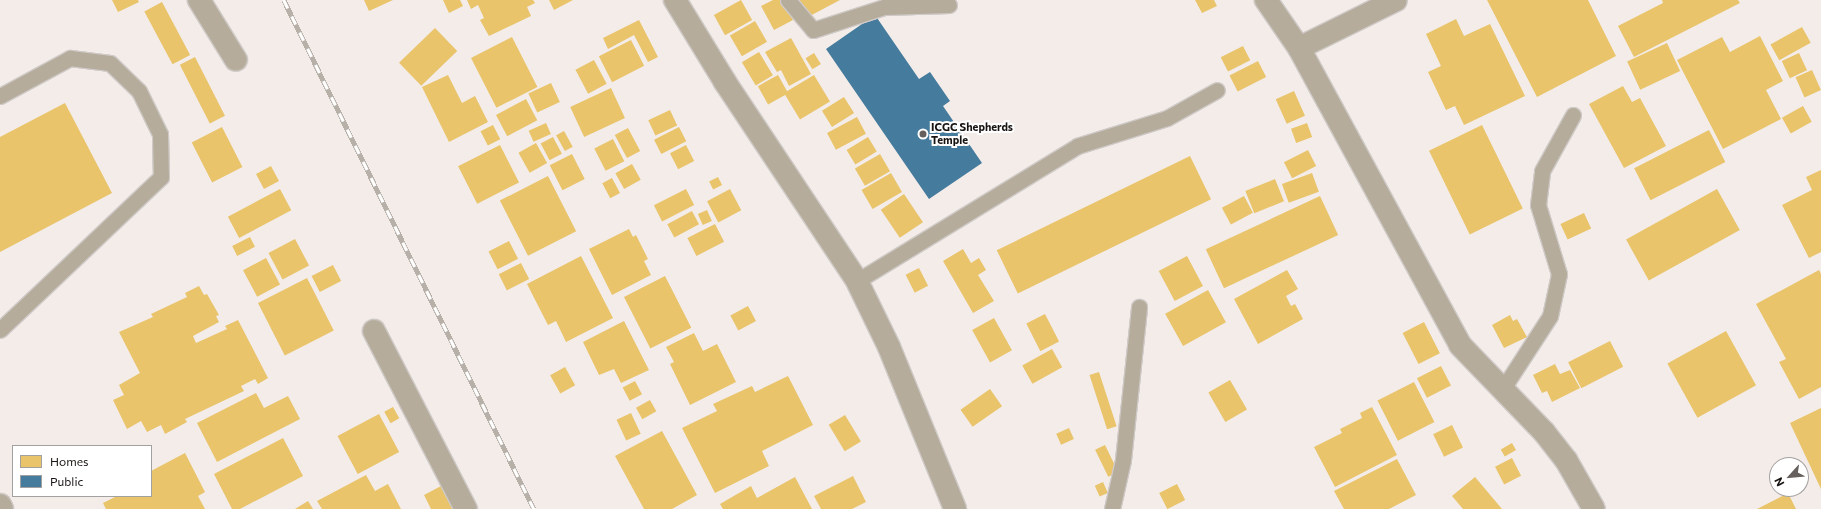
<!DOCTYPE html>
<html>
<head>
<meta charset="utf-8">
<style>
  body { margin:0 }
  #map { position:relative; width:1821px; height:509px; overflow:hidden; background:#f3ece9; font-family:Commissioner,sans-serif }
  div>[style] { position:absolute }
  .homes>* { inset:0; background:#e9c46a; transform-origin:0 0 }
  .public>* { inset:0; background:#457b9d }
  .roads { filter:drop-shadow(1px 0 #cfcac7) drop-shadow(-1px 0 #cfcac7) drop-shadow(0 1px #cfcac7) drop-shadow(0 -1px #cfcac7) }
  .lane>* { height:15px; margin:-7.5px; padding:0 7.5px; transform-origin:7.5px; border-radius:7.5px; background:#b5ac9c }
  .street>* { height:22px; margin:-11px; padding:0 11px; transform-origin:11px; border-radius:11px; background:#b5ac9c }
  .rail>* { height:4.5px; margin-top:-2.25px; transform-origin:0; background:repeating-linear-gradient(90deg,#fff 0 9px,#b6b0a8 0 18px); box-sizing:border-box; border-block:1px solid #b6b0a8 }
  .dots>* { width:11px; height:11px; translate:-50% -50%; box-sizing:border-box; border:2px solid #fff; border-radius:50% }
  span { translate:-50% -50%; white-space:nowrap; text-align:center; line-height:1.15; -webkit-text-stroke:4px #fff; paint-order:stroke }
  .poi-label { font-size:11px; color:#181412; font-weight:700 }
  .left { translate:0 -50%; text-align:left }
  .legend { position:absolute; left:12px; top:445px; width:140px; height:52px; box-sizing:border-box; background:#fff; border:1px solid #a3a1a0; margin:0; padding:5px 7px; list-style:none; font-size:12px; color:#181412 }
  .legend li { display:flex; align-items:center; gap:8px; height:20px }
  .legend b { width:20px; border:1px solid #a3a1a0 }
  .north { position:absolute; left:1769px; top:457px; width:40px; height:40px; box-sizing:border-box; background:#fff; border:1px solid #a3a1a0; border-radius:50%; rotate:243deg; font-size:11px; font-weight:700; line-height:16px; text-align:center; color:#181412 }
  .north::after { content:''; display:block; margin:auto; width:14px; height:18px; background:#65605d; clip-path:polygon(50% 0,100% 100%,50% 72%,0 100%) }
</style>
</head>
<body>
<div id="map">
  <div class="homes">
    <i style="clip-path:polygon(112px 0,138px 0,139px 2px,118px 12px)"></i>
    <i style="clip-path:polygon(364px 0,393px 0,369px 11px)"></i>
    <i style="clip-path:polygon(443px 0,460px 0,463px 6px,449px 13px)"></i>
    <i style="clip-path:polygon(467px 0,533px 0,535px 3px,527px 7px,531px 16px,489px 36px,480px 20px,484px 18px,478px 5px,471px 9px)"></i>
    <i style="clip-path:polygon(549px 0,573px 0,554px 10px)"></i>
    <i style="left:741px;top:0;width:23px;height:31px;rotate:61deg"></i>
    <i style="clip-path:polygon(773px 0,783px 0,793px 20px,774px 30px,761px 6px)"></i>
    <i style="clip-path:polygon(796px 0,840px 0,806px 18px)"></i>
    <i style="clip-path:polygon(1195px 0,1214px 0,1217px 6px,1202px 13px)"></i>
    <i style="clip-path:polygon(1487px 0,1588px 0,1616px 56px,1537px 97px)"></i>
    <i style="clip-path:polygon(1662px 0,1738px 0,1740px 3px,1634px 57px,1618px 26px,1663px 3px)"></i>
    <i style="left:162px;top:2px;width:60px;height:20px;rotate:62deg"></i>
    <i style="clip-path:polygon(1456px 19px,1464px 36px,1490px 24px,1525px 96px,1464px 125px,1455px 106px,1446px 110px,1428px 72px,1441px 66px,1426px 34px)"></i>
    <i style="clip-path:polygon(639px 20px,658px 57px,648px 62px,634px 35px,608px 49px,603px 38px)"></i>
    <i style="left:755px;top:21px;width:24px;height:29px;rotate:60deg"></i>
    <i style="left:1802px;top:27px;width:18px;height:36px;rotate:61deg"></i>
    <i style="left:435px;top:28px;width:32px;height:50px;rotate:46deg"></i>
    <i style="clip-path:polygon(1760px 36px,1783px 81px,1766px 90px,1781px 119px,1723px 149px,1677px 60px,1722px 37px,1730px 52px)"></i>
    <i style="left:512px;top:37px;width:56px;height:46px;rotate:63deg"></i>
    <i style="clip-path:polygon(791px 38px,811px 74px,789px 86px,781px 70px,777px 72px,765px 52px)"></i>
    <i style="left:631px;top:40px;width:29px;height:36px;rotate:63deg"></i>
    <i style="left:1667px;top:43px;width:31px;height:44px;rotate:65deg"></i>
    <i style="left:1243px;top:46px;width:16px;height:25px;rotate:63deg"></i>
    <i style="left:759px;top:52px;width:27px;height:20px;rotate:59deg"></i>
    <i style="left:814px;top:53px;width:13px;height:10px;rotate:58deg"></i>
    <i style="left:1799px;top:53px;width:19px;height:19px;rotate:65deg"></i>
    <i style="left:195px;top:57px;width:66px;height:17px;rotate:63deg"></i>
    <i style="left:594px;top:60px;width:27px;height:21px;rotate:62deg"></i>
    <i style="left:1258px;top:61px;width:18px;height:32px;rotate:63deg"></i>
    <i style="left:1812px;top:70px;width:22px;height:18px;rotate:66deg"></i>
    <i style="clip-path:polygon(448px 75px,462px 103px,475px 96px,488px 122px,449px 142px,422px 87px)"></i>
    <i style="left:778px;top:75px;width:21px;height:23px;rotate:61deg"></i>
    <i style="left:814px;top:75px;width:31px;height:35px;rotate:59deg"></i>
    <i style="left:551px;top:83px;width:21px;height:25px;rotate:65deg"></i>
    <i style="clip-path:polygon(1623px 86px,1632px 102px,1640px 98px,1666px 146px,1624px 168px,1589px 104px)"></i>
    <i style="left:611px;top:88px;width:33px;height:45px;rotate:65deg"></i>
    <i style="left:1294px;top:91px;width:27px;height:20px;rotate:66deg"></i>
    <i style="left:844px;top:97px;width:19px;height:26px;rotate:58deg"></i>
    <i style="left:526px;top:99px;width:24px;height:34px;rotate:62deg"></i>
    <i style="clip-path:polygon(65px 103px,112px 193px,0 252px,0 137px)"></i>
    <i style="left:1803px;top:106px;width:18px;height:24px;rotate:61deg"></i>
    <i style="left:670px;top:110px;width:17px;height:24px;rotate:65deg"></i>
    <i style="left:857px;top:117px;width:19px;height:34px;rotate:62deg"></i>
    <i style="left:546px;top:123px;width:12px;height:19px;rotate:66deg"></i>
    <i style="left:1307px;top:123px;width:15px;height:17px;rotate:70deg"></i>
    <i style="left:493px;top:125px;width:16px;height:14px;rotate:63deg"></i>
    <i style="left:1482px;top:125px;width:93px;height:59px;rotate:64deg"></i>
    <i style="left:222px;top:127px;width:45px;height:34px;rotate:63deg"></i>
    <i style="left:679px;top:127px;width:16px;height:28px;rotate:63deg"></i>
    <i style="left:628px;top:128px;width:26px;height:15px;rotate:62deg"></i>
    <i style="left:1709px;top:130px;width:36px;height:84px;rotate:63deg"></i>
    <i style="left:564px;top:131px;width:18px;height:9px;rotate:61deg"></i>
    <i style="left:553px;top:137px;width:19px;height:14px;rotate:62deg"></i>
    <i style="left:868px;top:137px;width:17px;height:25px;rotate:59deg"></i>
    <i style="left:613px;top:139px;width:25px;height:21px;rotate:63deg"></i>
    <i style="left:536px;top:143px;width:23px;height:20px;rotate:61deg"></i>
    <i style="left:500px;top:145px;width:42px;height:47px;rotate:63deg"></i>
    <i style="left:686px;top:145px;width:18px;height:18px;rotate:63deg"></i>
    <i style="left:1308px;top:150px;width:18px;height:27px;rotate:63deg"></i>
    <i style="left:572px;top:154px;width:28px;height:25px;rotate:63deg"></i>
    <i style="left:880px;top:154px;width:20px;height:29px;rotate:60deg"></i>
    <i style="left:1190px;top:156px;width:48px;height:215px;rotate:64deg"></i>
    <i style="left:632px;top:164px;width:18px;height:19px;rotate:61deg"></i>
    <i style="left:271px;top:166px;width:17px;height:17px;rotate:62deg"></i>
    <i style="clip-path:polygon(1821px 170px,1821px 252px,1809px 258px,1782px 205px,1812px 190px,1806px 177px)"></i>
    <i style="left:891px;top:173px;width:22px;height:34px;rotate:60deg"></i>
    <i style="left:1312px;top:173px;width:20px;height:32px;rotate:70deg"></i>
    <i style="left:548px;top:176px;width:62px;height:54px;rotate:63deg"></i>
    <i style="left:718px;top:177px;width:9px;height:10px;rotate:63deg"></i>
    <i style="left:612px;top:178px;width:17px;height:11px;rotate:62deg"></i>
    <i style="left:1275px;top:179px;width:24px;height:32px;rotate:68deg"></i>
    <i style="left:280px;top:189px;width:24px;height:59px;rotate:62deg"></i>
    <i style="left:686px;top:189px;width:18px;height:36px;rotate:63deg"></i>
    <i style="left:730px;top:189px;width:24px;height:26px;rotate:62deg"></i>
    <i style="left:1717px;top:189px;width:47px;height:104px;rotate:61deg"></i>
    <i style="left:904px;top:194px;width:34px;height:28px;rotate:56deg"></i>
    <i style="left:1244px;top:196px;width:19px;height:25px;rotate:62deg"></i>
    <i style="left:1320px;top:196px;width:43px;height:126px;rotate:65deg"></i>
    <i style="left:707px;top:210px;width:12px;height:10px;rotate:66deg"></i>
    <i style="left:692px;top:211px;width:15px;height:28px;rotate:62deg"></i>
    <i style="left:1584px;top:213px;width:17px;height:26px;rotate:65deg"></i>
    <i style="left:715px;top:224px;width:20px;height:31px;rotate:63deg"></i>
    <i style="clip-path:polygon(629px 229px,633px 237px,636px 235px,648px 259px,644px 261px,651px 275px,612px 295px,589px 249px)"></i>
    <i style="left:250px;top:237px;width:11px;height:20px;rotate:63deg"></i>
    <i style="left:295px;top:239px;width:30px;height:30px;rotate:62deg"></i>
    <i style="left:509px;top:241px;width:20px;height:23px;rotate:63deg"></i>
    <i style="clip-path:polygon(963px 249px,971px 263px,979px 258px,986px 270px,978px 275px,994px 301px,973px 313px,943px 261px)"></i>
    <i style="clip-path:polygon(581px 256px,613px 318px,566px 342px,556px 321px,548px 325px,527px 284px)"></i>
    <i style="left:1187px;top:256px;width:34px;height:32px;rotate:62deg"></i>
    <i style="left:266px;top:258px;width:30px;height:26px;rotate:62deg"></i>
    <i style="left:521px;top:263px;width:18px;height:25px;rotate:63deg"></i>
    <i style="left:333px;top:265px;width:18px;height:24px;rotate:63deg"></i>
    <i style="left:919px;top:268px;width:20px;height:15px;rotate:63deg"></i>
    <i style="clip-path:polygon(1287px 270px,1298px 289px,1286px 296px,1291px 306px,1295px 304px,1303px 319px,1258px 344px,1234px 299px)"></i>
    <i style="clip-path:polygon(1819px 270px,1821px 274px,1821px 387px,1799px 399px,1779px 362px,1786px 359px,1756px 304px)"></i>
    <i style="left:665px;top:276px;width:58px;height:46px;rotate:63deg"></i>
    <i style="left:307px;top:278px;width:59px;height:55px;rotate:63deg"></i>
    <i style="clip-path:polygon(199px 286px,204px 295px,207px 294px,219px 315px,216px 316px,219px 322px,193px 336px,196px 343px,227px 329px,225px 326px,238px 320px,268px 378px,258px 384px,255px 379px,241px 386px,244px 391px,185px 419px,187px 422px,165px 434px,161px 425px,147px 432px,141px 421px,127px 429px,113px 400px,124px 395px,119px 385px,140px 373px,119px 332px,153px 317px,151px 314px,187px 297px,185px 293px)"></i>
    <i style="left:1208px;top:290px;width:37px;height:49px;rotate:61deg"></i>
    <i style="left:748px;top:306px;width:17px;height:20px;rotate:62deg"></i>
    <i style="left:1045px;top:314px;width:31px;height:21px;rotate:63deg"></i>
    <i style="clip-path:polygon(1510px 315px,1513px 321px,1517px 319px,1527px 337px,1504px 348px,1492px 325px)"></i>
    <i style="left:994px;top:318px;width:37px;height:25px;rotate:61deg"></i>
    <i style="clip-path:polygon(624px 321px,649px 370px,621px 383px,614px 369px,599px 375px,583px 342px)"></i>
    <i style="left:1424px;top:322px;width:35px;height:24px;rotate:63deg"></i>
    <i style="left:1726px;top:331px;width:62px;height:67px;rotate:61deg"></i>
    <i style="clip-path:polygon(694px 333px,703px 351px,717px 344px,736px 382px,690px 405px,670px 364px,674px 362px,666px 347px)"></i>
    <i style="left:1610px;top:341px;width:29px;height:47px;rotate:63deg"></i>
    <i style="left:1052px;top:349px;width:21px;height:34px;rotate:61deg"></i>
    <i style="clip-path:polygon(1555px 364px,1560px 374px,1570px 370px,1580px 388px,1552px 402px,1547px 391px,1542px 393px,1533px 375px)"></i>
    <i style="left:1441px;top:366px;width:22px;height:27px;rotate:63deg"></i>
    <i style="left:565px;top:367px;width:21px;height:17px;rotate:61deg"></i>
    <i style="left:1099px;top:372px;width:57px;height:10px;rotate:72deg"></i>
    <i style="clip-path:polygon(788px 376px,813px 425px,762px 451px,769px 466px,715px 493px,682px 428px,717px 411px,713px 404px,752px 386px,755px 392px)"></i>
    <i style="left:1230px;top:380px;width:34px;height:25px;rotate:60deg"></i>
    <i style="left:635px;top:381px;width:15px;height:14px;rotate:62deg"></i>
    <i style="left:1414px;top:382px;width:45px;height:41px;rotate:63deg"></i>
    <i style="left:990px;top:389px;width:21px;height:36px;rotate:55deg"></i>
    <i style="clip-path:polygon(256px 393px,264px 408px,288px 396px,300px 419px,217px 462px,197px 423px)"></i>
    <i style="left:650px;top:400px;width:13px;height:16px;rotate:61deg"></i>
    <i style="left:393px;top:407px;width:13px;height:10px;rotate:61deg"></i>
    <i style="clip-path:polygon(1372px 407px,1397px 455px,1335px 487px,1314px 447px,1342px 433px,1340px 429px,1362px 418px,1360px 413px)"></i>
    <i style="clip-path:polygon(1821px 408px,1821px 489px,1790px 423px)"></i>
    <i style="left:631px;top:413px;width:23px;height:16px;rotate:65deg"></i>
    <i style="left:379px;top:414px;width:43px;height:47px;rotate:62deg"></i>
    <i style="left:845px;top:415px;width:31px;height:19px;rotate:59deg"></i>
    <i style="left:1452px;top:425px;width:25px;height:21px;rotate:64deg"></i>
    <i style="left:1069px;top:428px;width:12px;height:14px;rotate:66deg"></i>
    <i style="clip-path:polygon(662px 431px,697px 495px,672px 509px,644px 509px,615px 456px)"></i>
    <i style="clip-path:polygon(283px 438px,303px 476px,240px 509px,232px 509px,214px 474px)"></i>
    <i style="left:1512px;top:443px;width:8px;height:13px;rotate:60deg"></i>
    <i style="left:1105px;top:445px;width:30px;height:11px;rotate:64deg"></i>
    <i style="clip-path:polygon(185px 453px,205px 492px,198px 496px,205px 509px,106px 509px,103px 503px,117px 496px,151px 496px,151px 471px)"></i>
    <i style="left:1512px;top:458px;width:20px;height:19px;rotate:63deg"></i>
    <i style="clip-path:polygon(1397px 459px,1416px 495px,1389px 509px,1344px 509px,1334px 491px)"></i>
    <i style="clip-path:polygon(366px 475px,375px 491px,388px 484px,401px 509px,322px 509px,317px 501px)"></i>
    <i style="clip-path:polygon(853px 476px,866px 502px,852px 509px,821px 509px,814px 496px)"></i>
    <i style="clip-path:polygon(795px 477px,812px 509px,723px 509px,720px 504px,751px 486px,757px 498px)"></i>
    <i style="clip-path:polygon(1475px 477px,1502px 509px,1463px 509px,1452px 496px)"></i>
    <i style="left:1103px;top:482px;width:12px;height:9px;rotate:66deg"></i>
    <i style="left:1177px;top:484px;width:18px;height:20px;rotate:63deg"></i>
    <i style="clip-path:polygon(443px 485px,456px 509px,431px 509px,424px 495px)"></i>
    <i style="clip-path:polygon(1788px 493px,1796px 509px,1757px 509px)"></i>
    <i style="clip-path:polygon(308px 501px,313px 509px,295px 509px)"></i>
  </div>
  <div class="public">
    <i style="clip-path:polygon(875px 15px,919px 79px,930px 72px,950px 101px,943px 106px,982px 163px,929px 199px,826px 49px)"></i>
  </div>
  <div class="roads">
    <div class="lane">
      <i style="left:788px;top:0;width:39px;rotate:50deg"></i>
      <i style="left:813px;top:30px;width:75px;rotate:-17.9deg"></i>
      <i style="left:884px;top:7px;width:65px;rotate:-1.8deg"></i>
      <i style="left:0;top:96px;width:80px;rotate:-28.5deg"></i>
      <i style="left:70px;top:58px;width:40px;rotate:7.1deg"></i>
      <i style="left:110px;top:63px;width:40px;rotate:44deg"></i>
      <i style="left:139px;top:91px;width:48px;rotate:64deg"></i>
      <i style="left:160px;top:134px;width:43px;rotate:88.7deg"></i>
      <i style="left:161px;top:177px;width:222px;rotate:136.5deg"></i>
      <i style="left:857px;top:281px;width:258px;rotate:-31.5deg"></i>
      <i style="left:1077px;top:146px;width:94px;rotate:-17.3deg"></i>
      <i style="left:1167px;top:118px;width:57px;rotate:-29.2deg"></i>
      <i style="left:1502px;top:390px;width:88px;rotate:-57deg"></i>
      <i style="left:1550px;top:316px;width:43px;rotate:-77.9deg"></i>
      <i style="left:1559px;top:274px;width:72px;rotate:-106.9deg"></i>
      <i style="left:1538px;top:205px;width:34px;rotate:-83deg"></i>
      <i style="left:1542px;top:171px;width:64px;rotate:-61deg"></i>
      <i style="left:1112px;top:509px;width:50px;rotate:-77.3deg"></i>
      <i style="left:1123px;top:460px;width:154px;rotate:-84deg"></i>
    </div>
    <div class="street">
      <i style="left:199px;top:0;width:70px;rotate:58.3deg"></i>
      <i style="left:675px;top:0;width:96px;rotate:58.6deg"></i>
      <i style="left:725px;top:82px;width:239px;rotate:56.4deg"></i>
      <i style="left:857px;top:281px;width:73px;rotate:64.1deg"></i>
      <i style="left:889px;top:347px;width:175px;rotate:67.8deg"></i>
      <i style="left:1266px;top:0;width:58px;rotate:55.5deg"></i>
      <i style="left:1299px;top:48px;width:338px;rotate:61.5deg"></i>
      <i style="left:1460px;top:345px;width:121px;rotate:46deg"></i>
      <i style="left:1544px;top:432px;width:36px;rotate:52deg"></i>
      <i style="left:1566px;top:460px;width:56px;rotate:60.3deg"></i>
      <i style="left:1299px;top:48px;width:108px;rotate:-26.3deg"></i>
      <i style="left:374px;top:331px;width:200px;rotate:62.7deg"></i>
      <i style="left:0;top:505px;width:4px;rotate:63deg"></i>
    </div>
  </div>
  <div class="rail">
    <i style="left:284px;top:0;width:567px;rotate:63.84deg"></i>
  </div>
  <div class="dots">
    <i style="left:923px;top:134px;background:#65605d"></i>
  </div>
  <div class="poi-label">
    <span class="left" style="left:931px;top:134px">ICGC Shepherds<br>Temple</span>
  </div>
  <ul class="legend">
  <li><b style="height:11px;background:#e9c46a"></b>Homes</li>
  <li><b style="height:11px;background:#457b9d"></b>Public</li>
  </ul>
  <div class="north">N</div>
</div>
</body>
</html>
